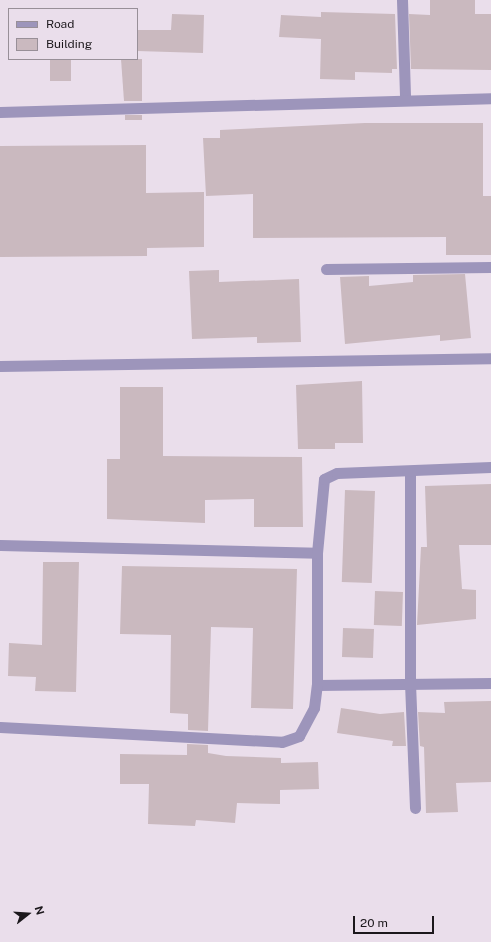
<!DOCTYPE html>
<html>
<head>
<meta charset="utf-8">
<style>
  body { margin:0 }
  #map { position:relative; width:491px; height:942px; overflow:hidden; background:#eadeeb; font-family:"Public Sans",sans-serif }
  div>[style] { position:absolute }
  .building>* { inset:0; background:#cab9bf; transform-origin:0 0 }
  .minor>* { height:11px; margin:-5.5px; padding:0 5.5px; transform-origin:5.5px; border-radius:5.5px; background:#9d95bb }
  span { translate:-50% -50%; white-space:nowrap; text-align:center; line-height:1.15; -webkit-text-stroke:3px #eadeeb; paint-order:stroke }
  .legend { position:absolute; left:8px; top:8px; width:130px; height:52px; box-sizing:border-box; background:#eadeeb; border:1px solid #988f98; margin:0; padding:5px 7px; list-style:none; font-size:12px; color:#1c181c }
  .legend li { display:flex; align-items:center; gap:8px; height:20px }
  .legend b { width:20px; border:1px solid #988f98 }
  .north { position:absolute; left:8px; top:894px; width:40px; height:40px; -webkit-text-stroke:3px #eadeeb; paint-order:stroke; rotate:73deg; font-size:11px; font-weight:700; line-height:16px; text-align:center; color:#1c181c }
  .north::after { content:''; display:block; margin:auto; width:14px; height:18px; background:#1c181c; clip-path:polygon(50% 0,100% 100%,50% 72%,0 100%) }
  .scale { position:absolute; left:353px; top:916px; width:81px; height:18px; box-sizing:border-box; border:2px solid #1c181c; border-top:0; padding-left:5px; font-size:12px; line-height:14px; white-space:nowrap; color:#1c181c; -webkit-text-stroke:3px #eadeeb; paint-order:stroke }
</style>
</head>
<body>
<div id="map">
  <div class="building">
    <i style="clip-path:polygon(430px 0,475px 0,475px 14px,491px 14px,491px 70px,411px 69px,409px 14px,430px 15px)"></i>
    <i style="clip-path:polygon(321px 12px,395px 14px,397px 69px,392px 69px,392px 73px,355px 72px,355px 80px,320px 79px,321px 39px,279px 37px,281px 15px,321px 17px)"></i>
    <i style="clip-path:polygon(172px 14px,204px 15px,203px 53px,137px 51px,137px 30px,171px 30px)"></i>
    <i style="left:50px;top:59px;width:21px;height:22px"></i>
    <i style="clip-path:polygon(121px 59px,142px 59px,142px 101px,124px 101px)"></i>
    <i style="left:125px;top:115px;width:17px;height:5px"></i>
    <i style="clip-path:polygon(365px 123px,483px 123px,483px 196px,491px 196px,491px 255px,446px 255px,446px 237px,253px 238px,253px 194px,206px 196px,203px 138px,220px 138px,220px 130px)"></i>
    <i style="clip-path:polygon(146px 145px,146px 193px,204px 192px,204px 247px,147px 248px,147px 256px,0 257px,0 146px)"></i>
    <i style="clip-path:polygon(219px 270px,219px 282px,299px 279px,301px 342px,257px 343px,257px 337px,192px 339px,189px 271px)"></i>
    <i style="clip-path:polygon(465px 274px,471px 338px,440px 341px,440px 335px,345px 344px,340px 277px,369px 276px,369px 286px,413px 282px,413px 275px)"></i>
    <i style="clip-path:polygon(362px 381px,363px 443px,335px 443px,335px 449px,298px 449px,296px 385px)"></i>
    <i style="clip-path:polygon(120px 387px,163px 387px,163px 456px,302px 457px,303px 527px,254px 527px,254px 499px,205px 500px,205px 523px,107px 519px,107px 459px,120px 459px)"></i>
    <i style="clip-path:polygon(491px 484px,491px 545px,459px 545px,462px 589px,476px 590px,476px 619px,417px 625px,421px 547px,427px 547px,425px 486px)"></i>
    <i style="left:345px;top:490px;width:30px;height:92px;rotate:2deg"></i>
    <i style="clip-path:polygon(43px 562px,79px 562px,76px 692px,35px 691px,36px 677px,8px 676px,9px 643px,42px 645px)"></i>
    <i style="clip-path:polygon(122px 566px,297px 569px,293px 709px,251px 708px,253px 628px,211px 627px,208px 731px,188px 730px,188px 714px,170px 713px,171px 635px,120px 634px)"></i>
    <i style="left:375px;top:591px;width:28px;height:34px;rotate:2deg"></i>
    <i style="left:343px;top:628px;width:31px;height:29px;rotate:2deg"></i>
    <i style="clip-path:polygon(491px 701px,491px 782px,456px 783px,458px 812px,426px 813px,424px 747px,420px 746px,418px 712px,445px 713px,444px 702px)"></i>
    <i style="clip-path:polygon(341px 708px,380px 714px,404px 712px,406px 746px,392px 746px,393px 741px,337px 733px)"></i>
    <i style="clip-path:polygon(187px 744px,208px 745px,208px 753px,226px 756px,281px 758px,281px 763px,318px 762px,319px 789px,280px 790px,280px 804px,237px 803px,235px 823px,196px 820px,195px 826px,148px 824px,149px 784px,120px 784px,120px 754px,187px 755px)"></i>
  </div>
  <div class="minor">
    <i style="left:402px;top:0;width:98px;rotate:88.2deg"></i>
    <i style="left:0;top:112px;width:491px;rotate:-1.6deg"></i>
    <i style="left:326px;top:269px;width:165px;rotate:-0.7deg"></i>
    <i style="left:0;top:366px;width:491px;rotate:-0.9deg"></i>
    <i style="left:410px;top:471px;width:212px;rotate:90deg"></i>
    <i style="left:410px;top:683px;width:125px;rotate:87.7deg"></i>
    <i style="left:0;top:545px;width:317px;rotate:1.4deg"></i>
    <i style="left:317px;top:685px;width:174px;rotate:-0.7deg"></i>
    <i style="left:0;top:727px;width:282px;rotate:3deg"></i>
    <i style="left:282px;top:742px;width:18px;rotate:-19deg"></i>
    <i style="left:299px;top:736px;width:32px;rotate:-62deg"></i>
    <i style="left:314px;top:708px;width:23px;rotate:-83deg"></i>
    <i style="left:317px;top:685px;width:132px;rotate:-90deg"></i>
    <i style="left:317px;top:553px;width:74px;rotate:-84.6deg"></i>
    <i style="left:324px;top:479px;width:14px;rotate:-25deg"></i>
    <i style="left:337px;top:473px;width:154px;rotate:-2.2deg"></i>
  </div>
  <ul class="legend">
  <li><b style="height:5px;background:#9d95bb"></b>Road</li>
  <li><b style="height:11px;background:#cab9bf"></b>Building</li>
  </ul>
  <div class="north">N</div>
  <div class="scale">20 m</div>
</div>
</body>
</html>
